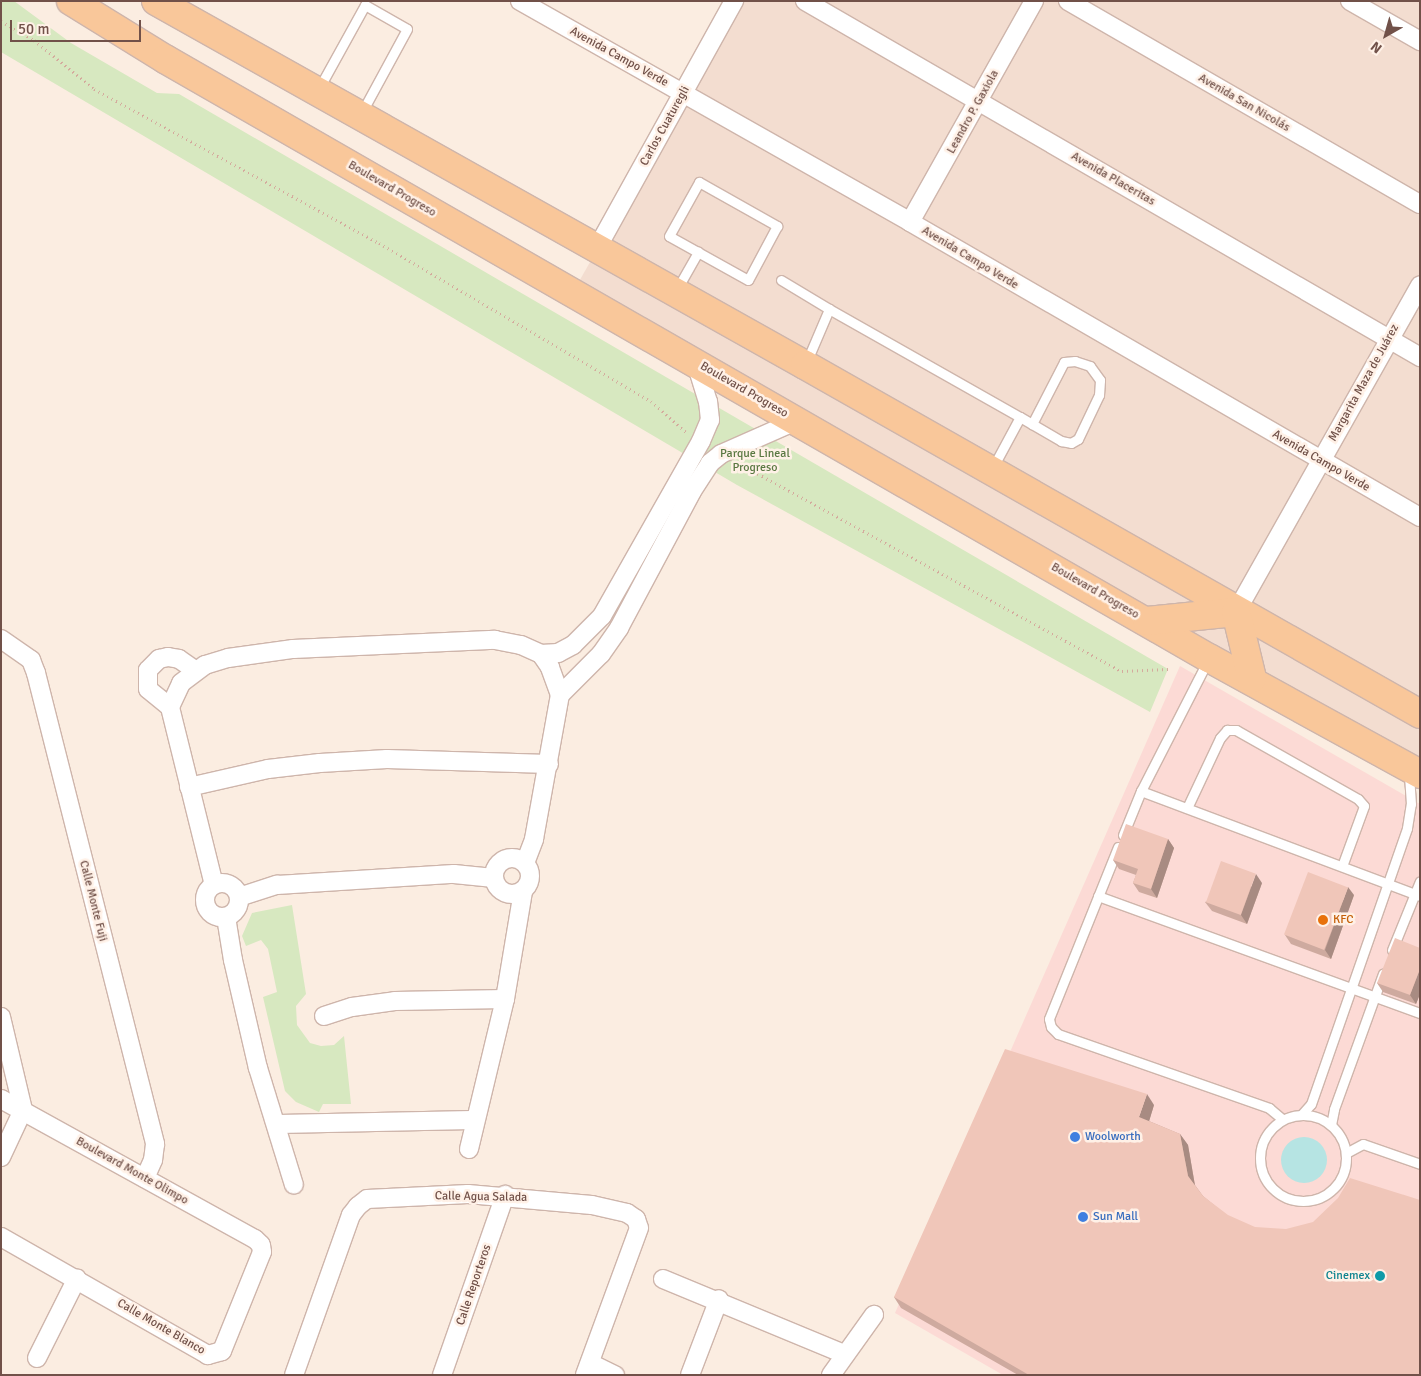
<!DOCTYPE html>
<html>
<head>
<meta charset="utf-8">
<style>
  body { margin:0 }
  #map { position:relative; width:1421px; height:1376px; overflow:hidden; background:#fbede1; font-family:Signika,sans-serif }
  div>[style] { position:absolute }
  .residential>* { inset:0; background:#f3ddd0 }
  .commercial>* { inset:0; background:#fcdad5 }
  .green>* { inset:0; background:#d7e8c0 }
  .water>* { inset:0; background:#b6e4e3 }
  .round { border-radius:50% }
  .path>* { height:3px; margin-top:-1.5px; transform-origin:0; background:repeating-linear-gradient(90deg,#d4aa9d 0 1px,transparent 0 5px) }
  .roads { filter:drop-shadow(1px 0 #ceb5ab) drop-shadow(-1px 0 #ceb5ab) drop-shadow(0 1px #ceb5ab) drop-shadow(0 -1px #ceb5ab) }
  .lane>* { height:9px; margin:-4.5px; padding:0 4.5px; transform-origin:4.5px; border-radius:4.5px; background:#fff }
  .lane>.ring { margin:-4.5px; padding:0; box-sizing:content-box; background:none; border:9px solid #fff; border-radius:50% }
  .street>* { height:18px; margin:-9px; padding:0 9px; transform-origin:9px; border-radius:9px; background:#fff }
  .street>.ring { margin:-9px; padding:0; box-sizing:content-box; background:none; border:18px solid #fff; border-radius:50% }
  .primary>* { height:28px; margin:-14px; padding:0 14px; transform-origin:14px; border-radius:14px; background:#f9c79a }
  .wall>* { inset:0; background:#ceaa9f }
  .shaded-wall>* { inset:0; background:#a88b82 }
  .building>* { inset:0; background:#f0c6b9; transform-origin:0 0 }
  .dots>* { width:14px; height:14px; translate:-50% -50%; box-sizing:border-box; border:2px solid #fff1e7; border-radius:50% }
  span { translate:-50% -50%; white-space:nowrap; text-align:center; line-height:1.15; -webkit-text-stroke:5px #fff1e7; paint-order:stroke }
  .street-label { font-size:12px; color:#715149 }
  .park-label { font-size:12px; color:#5a7842 }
  .food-label { font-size:12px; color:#c56008 }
  .left { translate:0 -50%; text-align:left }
  .shop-label { font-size:12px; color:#366cbe }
  .culture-label { font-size:12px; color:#0d838f }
  .right { translate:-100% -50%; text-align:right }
  .frame { position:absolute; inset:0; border:2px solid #715149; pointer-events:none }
  .north { position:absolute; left:1361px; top:10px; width:50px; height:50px; -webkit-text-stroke:4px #fff1e7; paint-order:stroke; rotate:218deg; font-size:14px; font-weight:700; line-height:20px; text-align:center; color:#715149 }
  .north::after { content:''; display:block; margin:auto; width:18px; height:22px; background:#715149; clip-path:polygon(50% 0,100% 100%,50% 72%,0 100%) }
  .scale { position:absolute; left:10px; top:20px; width:131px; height:22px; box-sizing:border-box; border:2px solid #715149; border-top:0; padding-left:6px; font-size:15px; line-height:18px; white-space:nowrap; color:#715149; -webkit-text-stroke:4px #fff1e7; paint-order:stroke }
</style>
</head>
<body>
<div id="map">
  <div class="residential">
    <i style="clip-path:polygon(739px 1px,1420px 1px,1420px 774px,573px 292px)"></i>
  </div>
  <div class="commercial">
    <i style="clip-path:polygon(1180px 666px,1420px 804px,1420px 1375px,1003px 1375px,895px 1313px)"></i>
  </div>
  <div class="green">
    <i style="clip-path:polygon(1px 1px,14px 1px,71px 43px,157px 93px,179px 94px,1168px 669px,1150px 712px,737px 485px,1px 52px)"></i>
    <i style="clip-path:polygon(292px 905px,306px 994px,296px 1006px,297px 1025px,310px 1043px,321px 1046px,334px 1045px,344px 1036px,351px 1104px,323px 1104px,319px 1112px,296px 1102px,285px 1091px,263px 997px,277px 992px,268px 949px,261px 940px,246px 946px,242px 936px,252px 913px)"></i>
  </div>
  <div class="water">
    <i class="round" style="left:1281px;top:1137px;width:46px;height:46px"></i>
  </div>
  <div class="path">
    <i style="left:1px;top:21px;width:38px;rotate:30deg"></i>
    <i style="left:34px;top:40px;width:77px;rotate:39.2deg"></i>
    <i style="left:94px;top:89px;width:324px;rotate:28.4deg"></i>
    <i style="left:379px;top:243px;width:315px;rotate:30.2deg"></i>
    <i style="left:651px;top:401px;width:48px;rotate:41.6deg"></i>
    <i style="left:740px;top:464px;width:434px;rotate:28.5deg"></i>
    <i style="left:1122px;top:671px;width:46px;rotate:-2.5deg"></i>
  </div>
  <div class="roads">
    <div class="lane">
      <i style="left:318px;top:90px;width:97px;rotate:-61.1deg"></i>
      <i style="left:365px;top:5px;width:48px;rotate:29.7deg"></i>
      <i style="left:407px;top:29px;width:94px;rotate:118.5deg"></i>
      <i style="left:699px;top:182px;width:90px;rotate:29.4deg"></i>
      <i style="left:777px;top:226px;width:61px;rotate:118.2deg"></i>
      <i style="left:748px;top:280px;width:90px;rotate:-150.9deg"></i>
      <i style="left:669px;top:236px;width:62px;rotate:-60.9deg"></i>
      <i style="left:781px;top:280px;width:56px;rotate:31.1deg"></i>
      <i style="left:677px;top:289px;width:43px;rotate:-60.4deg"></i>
      <i style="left:806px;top:363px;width:59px;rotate:-66.9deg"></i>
      <i style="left:829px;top:309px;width:219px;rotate:29.5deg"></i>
      <i style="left:1020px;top:417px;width:59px;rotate:118.3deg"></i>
      <i style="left:1020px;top:417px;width:48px;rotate:30.3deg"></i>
      <i style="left:1061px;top:441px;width:10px;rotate:11deg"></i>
      <i style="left:1071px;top:443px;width:8px;rotate:-30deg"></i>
      <i style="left:1078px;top:439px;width:49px;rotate:-64.5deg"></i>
      <i style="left:1099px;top:395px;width:15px;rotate:-86deg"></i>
      <i style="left:1100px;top:380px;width:17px;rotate:-126deg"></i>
      <i style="left:1090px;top:366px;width:16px;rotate:-162deg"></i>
      <i style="left:1075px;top:361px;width:11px;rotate:175deg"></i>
      <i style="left:1064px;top:362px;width:70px;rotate:117.3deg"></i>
      <i style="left:1141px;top:791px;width:298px;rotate:20.6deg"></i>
      <i style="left:1187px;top:808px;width:77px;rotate:-64.8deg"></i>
      <i style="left:1220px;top:738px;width:11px;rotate:-49deg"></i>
      <i style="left:1227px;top:730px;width:9px"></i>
      <i style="left:1236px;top:730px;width:140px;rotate:29.5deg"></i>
      <i style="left:1358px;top:799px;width:9px;rotate:49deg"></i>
      <i style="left:1364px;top:806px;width:64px;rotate:110.1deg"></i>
      <i style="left:1123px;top:835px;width:48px;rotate:-67.8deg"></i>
      <i style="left:1141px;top:791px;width:147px;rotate:-62.9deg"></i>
      <i style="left:1118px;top:847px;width:185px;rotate:111.9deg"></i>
      <i style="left:1049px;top:1019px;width:8px;rotate:76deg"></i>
      <i style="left:1051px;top:1027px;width:10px;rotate:45deg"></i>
      <i style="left:1058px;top:1034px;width:224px;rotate:19.3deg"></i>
      <i style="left:1269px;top:1108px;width:17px;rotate:40deg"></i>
      <i style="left:1098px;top:896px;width:343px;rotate:20deg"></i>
      <i style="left:1392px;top:950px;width:74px;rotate:-67.9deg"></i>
      <i style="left:1302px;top:1114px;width:13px;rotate:-48deg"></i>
      <i style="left:1311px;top:1104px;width:292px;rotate:-70.8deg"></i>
      <i style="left:1407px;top:828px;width:24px;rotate:-81deg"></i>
      <i style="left:1411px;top:804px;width:32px;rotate:-94deg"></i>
      <i class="ring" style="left:1260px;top:1115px;width:77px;height:77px"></i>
      <i style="left:1331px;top:1125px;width:16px;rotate:-79deg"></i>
      <i style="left:1334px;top:1109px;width:144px;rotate:-70.1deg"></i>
      <i style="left:1346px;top:1153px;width:19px;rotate:-28deg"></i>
      <i style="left:1363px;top:1144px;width:60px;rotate:19.3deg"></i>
    </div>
    <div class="street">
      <i style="left:520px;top:1px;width:448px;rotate:29.5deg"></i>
      <i style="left:910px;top:222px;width:589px;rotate:30.05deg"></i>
      <i style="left:805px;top:1px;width:711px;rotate:30.06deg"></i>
      <i style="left:1068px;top:1px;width:406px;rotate:30deg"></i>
      <i style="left:1350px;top:1px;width:81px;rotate:29.7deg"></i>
      <i style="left:910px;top:222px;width:253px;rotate:-60.7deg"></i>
      <i style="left:596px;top:250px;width:285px;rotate:-61deg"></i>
      <i style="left:1236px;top:612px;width:375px;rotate:-60.6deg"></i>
      <i style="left:1px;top:639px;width:37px;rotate:35deg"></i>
      <i style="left:31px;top:660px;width:14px;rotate:69deg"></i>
      <i style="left:36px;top:673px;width:486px;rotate:75.8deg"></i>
      <i style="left:155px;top:1144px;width:16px;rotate:97deg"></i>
      <i style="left:153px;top:1160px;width:20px;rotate:114deg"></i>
      <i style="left:560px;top:695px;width:58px;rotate:-45deg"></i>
      <i style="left:601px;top:654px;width:32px;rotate:-55deg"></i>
      <i style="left:619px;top:628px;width:155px;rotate:-61.9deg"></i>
      <i style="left:692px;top:491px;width:33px;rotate:-57deg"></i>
      <i style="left:710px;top:463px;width:14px;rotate:-39deg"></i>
      <i style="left:721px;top:454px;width:84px;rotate:-23.8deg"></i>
      <i style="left:170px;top:707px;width:28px;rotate:-141deg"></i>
      <i style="left:148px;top:689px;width:19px;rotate:-90deg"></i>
      <i style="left:148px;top:670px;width:16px;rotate:-45deg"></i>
      <i style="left:159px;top:659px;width:9px;rotate:-13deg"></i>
      <i style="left:168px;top:657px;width:11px;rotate:10deg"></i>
      <i style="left:179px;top:659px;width:19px;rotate:35deg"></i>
      <i style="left:189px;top:787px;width:81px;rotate:-12.8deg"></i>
      <i style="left:268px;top:769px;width:52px;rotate:-6.6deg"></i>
      <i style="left:320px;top:763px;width:67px;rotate:-3.4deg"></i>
      <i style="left:387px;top:759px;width:162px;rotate:1.8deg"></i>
      <i class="ring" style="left:494px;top:858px;width:18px;height:18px"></i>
      <i style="left:525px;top:863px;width:26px;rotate:-69deg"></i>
      <i style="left:534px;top:839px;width:146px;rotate:-79.8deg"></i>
      <i style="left:560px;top:695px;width:30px;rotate:-110deg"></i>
      <i style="left:550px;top:667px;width:16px;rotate:-125deg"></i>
      <i class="ring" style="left:205px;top:883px;width:16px;height:16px"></i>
      <i style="left:214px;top:885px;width:183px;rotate:-103.9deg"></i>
      <i style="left:170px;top:707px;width:26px;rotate:-65deg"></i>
      <i style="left:181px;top:683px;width:30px;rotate:-37deg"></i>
      <i style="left:205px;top:665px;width:24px;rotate:-17deg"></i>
      <i style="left:228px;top:658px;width:66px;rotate:-7.9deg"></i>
      <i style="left:293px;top:649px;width:202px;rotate:-2.6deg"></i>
      <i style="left:495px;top:640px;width:26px;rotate:11deg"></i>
      <i style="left:521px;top:645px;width:22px;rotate:24deg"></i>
      <i style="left:541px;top:654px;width:17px;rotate:-3deg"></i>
      <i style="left:558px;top:653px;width:17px;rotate:-28deg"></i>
      <i style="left:573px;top:645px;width:41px;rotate:-45deg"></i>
      <i style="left:602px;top:616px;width:201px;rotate:-60.5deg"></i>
      <i style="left:701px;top:441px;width:23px;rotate:-67deg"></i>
      <i style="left:710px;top:420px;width:18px;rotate:-96deg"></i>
      <i style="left:708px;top:402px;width:41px;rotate:-107.1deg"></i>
      <i style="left:239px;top:897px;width:40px;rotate:-18deg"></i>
      <i style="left:277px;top:885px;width:177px;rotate:-3.6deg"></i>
      <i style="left:454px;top:874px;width:40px;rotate:5.7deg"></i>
      <i style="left:226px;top:917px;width:44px;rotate:80.8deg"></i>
      <i style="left:233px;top:960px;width:111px;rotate:77deg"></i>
      <i style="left:258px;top:1068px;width:122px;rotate:72.9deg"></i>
      <i style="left:324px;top:1016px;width:29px;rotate:-18deg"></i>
      <i style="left:352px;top:1007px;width:43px;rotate:-7.9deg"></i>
      <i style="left:395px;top:1001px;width:110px;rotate:-1deg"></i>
      <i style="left:1px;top:1017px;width:96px;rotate:76.7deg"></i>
      <i style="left:23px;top:1110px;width:52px;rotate:115.1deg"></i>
      <i style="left:1px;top:1099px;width:290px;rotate:28.9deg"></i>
      <i style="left:255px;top:1239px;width:8px;rotate:45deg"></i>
      <i style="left:261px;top:1245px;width:7px;rotate:82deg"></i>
      <i style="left:262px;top:1252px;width:107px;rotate:112deg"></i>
      <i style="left:222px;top:1351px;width:15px;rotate:164deg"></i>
      <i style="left:208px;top:1355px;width:238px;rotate:-150.3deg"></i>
      <i style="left:276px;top:1124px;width:199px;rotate:-1.2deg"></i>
      <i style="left:469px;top:1149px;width:154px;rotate:-76.5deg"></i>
      <i style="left:505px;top:999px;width:109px;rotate:-80.5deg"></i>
      <i style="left:663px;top:1279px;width:196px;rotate:22.5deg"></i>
      <i style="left:37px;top:1358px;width:89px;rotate:-63.4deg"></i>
      <i style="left:590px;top:1363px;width:28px;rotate:26deg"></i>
      <i style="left:294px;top:1375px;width:170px;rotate:-70.4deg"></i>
      <i style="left:351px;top:1215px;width:11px;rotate:-52deg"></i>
      <i style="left:358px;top:1206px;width:11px;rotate:-38deg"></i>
      <i style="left:367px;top:1199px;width:101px;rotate:-2.8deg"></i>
      <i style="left:468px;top:1194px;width:124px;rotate:5.1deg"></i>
      <i style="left:592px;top:1205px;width:36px;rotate:13deg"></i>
      <i style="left:627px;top:1213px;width:11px;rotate:34deg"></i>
      <i style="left:636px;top:1219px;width:9px;rotate:72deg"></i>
      <i style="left:639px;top:1228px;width:157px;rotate:110.2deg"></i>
      <i style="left:442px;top:1375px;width:191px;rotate:-70.7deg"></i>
      <i style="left:690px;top:1375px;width:81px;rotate:-69.1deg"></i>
      <i style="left:831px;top:1375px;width:74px;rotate:-54.4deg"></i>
    </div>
    <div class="primary">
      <i style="left:71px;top:1px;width:110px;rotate:31.7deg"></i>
      <i style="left:165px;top:59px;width:1204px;rotate:29.85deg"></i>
      <i style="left:1209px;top:658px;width:241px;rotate:28.8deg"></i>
      <i style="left:156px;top:1px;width:744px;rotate:29.29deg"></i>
      <i style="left:805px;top:365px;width:707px;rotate:29.57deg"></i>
      <i style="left:1147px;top:621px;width:89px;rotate:-5.8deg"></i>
      <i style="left:1236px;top:612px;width:68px;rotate:76.4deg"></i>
    </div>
  </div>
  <div class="wall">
    <i style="clip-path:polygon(1168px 839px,1174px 848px,1157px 898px,1139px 892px,1133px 883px,1136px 875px,1119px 869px,1113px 860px)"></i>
    <i style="clip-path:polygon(1262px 883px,1247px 924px,1212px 911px,1205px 902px)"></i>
    <i style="clip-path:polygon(1354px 895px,1331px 959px,1291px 944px,1285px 935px)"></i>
    <i style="clip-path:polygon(1420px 948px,1420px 994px,1416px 1004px,1383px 992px,1377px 983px)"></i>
    <i style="clip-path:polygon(1154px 1105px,1149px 1121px,1180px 1134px,1188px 1145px,1195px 1185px,1203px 1196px,1420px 1375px,1018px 1375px,901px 1308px,894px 1297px)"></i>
  </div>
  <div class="shaded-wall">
    <i style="clip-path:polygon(1168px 839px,1174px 848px,1157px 898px,1151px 889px)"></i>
    <i style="clip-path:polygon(1256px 874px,1262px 883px,1247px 924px,1241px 915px)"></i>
    <i style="clip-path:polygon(1348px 887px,1354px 895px,1331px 959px,1325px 950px)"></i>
    <i style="clip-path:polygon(1420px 969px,1420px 994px,1416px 1004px,1410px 995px)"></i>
    <i style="clip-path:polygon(1147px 1094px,1154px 1105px,1147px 1128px,1139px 1117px)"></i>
    <i style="clip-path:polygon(1180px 1134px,1188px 1145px,1195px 1186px,1188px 1176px)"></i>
  </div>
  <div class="building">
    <i style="clip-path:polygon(1126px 824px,1168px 839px,1151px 889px,1133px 883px,1138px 869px,1113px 860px)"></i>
    <i style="left:1221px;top:861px;width:37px;height:44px;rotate:20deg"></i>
    <i style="left:1308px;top:872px;width:43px;height:67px;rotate:21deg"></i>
    <i style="clip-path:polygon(1395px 938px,1420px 948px,1420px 969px,1410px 995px,1377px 983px)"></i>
    <i style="clip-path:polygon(1005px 1049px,1147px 1094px,1139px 1117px,1180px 1134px,1188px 1176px,1203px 1196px,1228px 1215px,1255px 1227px,1286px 1229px,1313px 1222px,1338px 1198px,1350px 1178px,1420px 1200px,1420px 1375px,1029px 1375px,894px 1297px)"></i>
  </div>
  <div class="dots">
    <i style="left:1323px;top:920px;background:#e8710a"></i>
    <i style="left:1075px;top:1137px;background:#3f7fe0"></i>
    <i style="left:1083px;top:1217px;background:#3f7fe0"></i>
    <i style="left:1380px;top:1276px;background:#0f9aa8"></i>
  </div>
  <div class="street-label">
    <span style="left:619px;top:57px;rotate:29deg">Avenida Campo Verde</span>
    <span style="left:1244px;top:103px;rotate:30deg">Avenida San Nicolás</span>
    <span style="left:973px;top:112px;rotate:-61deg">Leandro P. Gaxiola</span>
    <span style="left:665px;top:126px;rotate:-61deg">Carlos Cuaturegli</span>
    <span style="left:1113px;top:179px;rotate:30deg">Avenida Placeritas</span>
    <span style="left:392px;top:189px;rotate:30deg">Boulevard Progreso</span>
    <span style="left:970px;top:258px;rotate:31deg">Avenida Campo Verde</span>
    <span style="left:1364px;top:383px;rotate:-61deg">Margarita Maza de Juárez</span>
    <span style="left:744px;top:390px;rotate:30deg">Boulevard Progreso</span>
    <span style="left:1321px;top:461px;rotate:30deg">Avenida Campo Verde</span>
    <span style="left:1095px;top:591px;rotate:30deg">Boulevard Progreso</span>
    <span style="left:93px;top:901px;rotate:76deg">Calle Monte Fuji</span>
    <span style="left:132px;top:1171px;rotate:29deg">Boulevard Monte Olimpo</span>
    <span style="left:481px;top:1197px;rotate:1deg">Calle Agua Salada</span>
    <span style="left:474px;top:1285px;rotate:-71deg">Calle Reporteros</span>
    <span style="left:161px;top:1327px;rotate:30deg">Calle Monte Blanco</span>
  </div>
  <div class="park-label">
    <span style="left:755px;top:461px">Parque Lineal<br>Progreso</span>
  </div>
  <div class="food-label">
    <span class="left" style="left:1333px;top:920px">KFC</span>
  </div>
  <div class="shop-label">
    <span class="left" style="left:1085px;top:1137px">Woolworth</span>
    <span class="left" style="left:1093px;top:1217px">Sun Mall</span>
  </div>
  <div class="culture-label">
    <span class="right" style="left:1370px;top:1276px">Cinemex</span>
  </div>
  <div class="frame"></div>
  <div class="north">N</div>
  <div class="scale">50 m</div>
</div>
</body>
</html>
